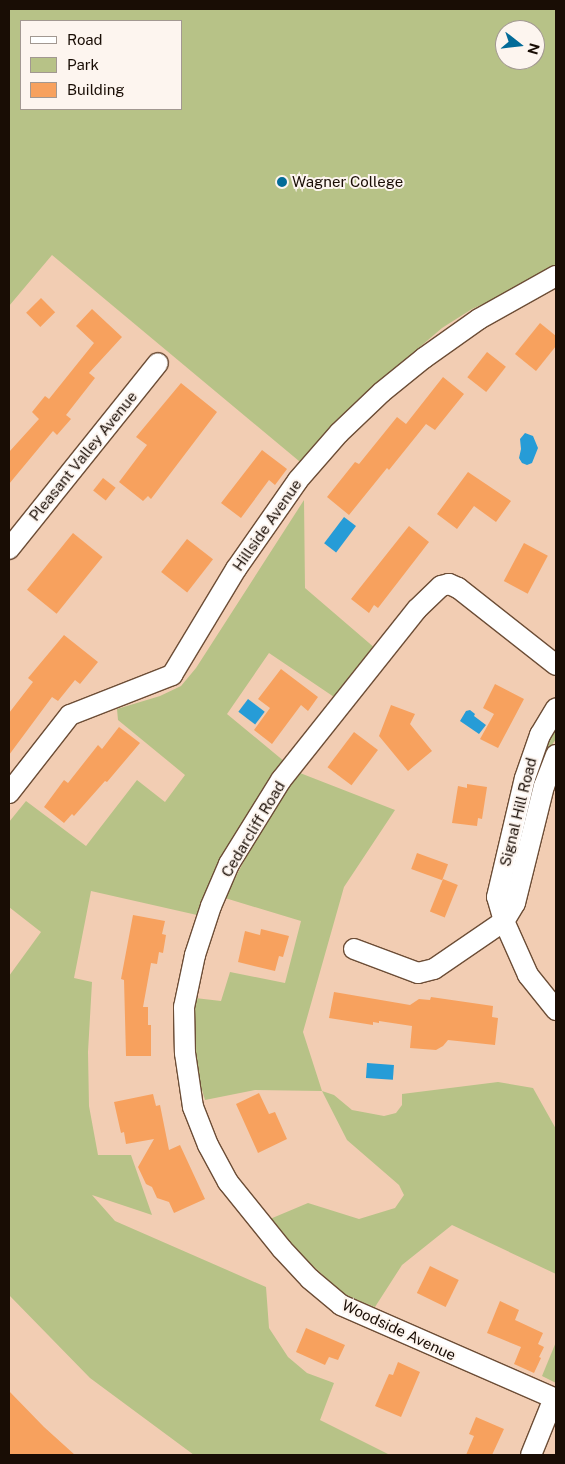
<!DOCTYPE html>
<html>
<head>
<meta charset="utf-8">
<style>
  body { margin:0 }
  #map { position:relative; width:565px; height:1464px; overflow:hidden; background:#f2cdb3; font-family:"Public Sans",sans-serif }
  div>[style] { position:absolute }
  .green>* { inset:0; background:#b7c287 }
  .water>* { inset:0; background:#269cd7; transform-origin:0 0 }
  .building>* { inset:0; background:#f7a15e; transform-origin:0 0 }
  .roads { filter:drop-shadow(1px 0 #6c4d36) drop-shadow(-1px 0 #6c4d36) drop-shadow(0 1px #6c4d36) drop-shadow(0 -1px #6c4d36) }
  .street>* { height:20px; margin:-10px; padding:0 10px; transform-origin:10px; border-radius:10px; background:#fff }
  .dots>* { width:14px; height:14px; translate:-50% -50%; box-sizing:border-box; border:2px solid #fdf5ef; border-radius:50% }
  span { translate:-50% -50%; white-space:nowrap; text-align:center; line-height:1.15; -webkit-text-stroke:4px #fdf5ef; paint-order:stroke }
  .poi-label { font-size:15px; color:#190d05 }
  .left { translate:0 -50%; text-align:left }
  .street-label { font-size:15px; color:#190d05 }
  .frame { position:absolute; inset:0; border:10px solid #190d05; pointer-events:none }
  .legend { position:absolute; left:20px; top:20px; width:162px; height:90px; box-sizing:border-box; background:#fdf5ef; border:1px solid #a29891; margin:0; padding:6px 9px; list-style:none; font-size:15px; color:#190d05 }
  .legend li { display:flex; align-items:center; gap:10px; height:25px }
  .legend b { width:25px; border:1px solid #a29891 }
  .north { position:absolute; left:495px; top:20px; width:50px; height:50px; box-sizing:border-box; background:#fdf5ef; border:1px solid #a29891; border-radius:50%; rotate:106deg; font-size:14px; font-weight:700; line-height:20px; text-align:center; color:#190d05 }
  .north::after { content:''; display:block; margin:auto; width:18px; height:22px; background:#036b98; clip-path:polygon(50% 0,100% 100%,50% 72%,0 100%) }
</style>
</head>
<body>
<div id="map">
  <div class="green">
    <i style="clip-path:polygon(evenodd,9px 9px,556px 9px,556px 271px,472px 309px,442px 328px,372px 388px,305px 466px,52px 255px,9px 306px,9px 9px,21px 21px,181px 21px,181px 109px,21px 109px,21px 21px,9px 9px,505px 30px,535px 30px,535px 60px,505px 60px,505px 30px)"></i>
    <i style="clip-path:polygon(304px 500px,305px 588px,376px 649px,337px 699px,269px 653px,227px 714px,285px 762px,224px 856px,197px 915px,91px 891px,74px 978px,92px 982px,88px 1052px,89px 1106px,98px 1155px,131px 1155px,152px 1215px,92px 1195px,115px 1221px,266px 1287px,269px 1328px,288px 1357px,307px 1373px,334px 1383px,320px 1420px,390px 1455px,194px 1455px,90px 1378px,9px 1295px,9px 976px,41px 932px,9px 907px,9px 822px,26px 801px,86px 846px,137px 780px,165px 802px,185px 775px,118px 720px,117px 709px,160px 696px,181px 686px,196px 668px)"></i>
    <i style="clip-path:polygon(556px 717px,556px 739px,549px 749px,543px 750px)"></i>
    <i style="clip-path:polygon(300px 773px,395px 810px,344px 887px,303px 1032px,322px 1091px,334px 1095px,352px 1110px,384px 1116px,396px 1113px,402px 1105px,402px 1094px,498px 1082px,533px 1088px,556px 1129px,556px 1274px,452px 1225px,402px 1265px,375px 1307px,345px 1296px,291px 1245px,270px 1219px,308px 1203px,359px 1219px,395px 1208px,404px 1195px,399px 1185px,347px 1140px,322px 1091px,255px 1090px,205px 1100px,197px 1073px,191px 1031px,195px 998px,221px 1001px,230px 972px,285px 983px,301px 921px,225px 898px,247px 855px,276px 805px)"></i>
    <i style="clip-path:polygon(556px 1342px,556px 1383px,542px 1376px)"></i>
  </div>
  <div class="water">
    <i style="clip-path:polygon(525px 433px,533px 436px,538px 448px,532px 463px,527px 465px,522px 463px,519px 458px,521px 449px,520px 439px)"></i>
    <i style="left:344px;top:517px;width:15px;height:33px;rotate:37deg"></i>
    <i style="left:248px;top:699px;width:21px;height:16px;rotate:37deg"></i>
    <i style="clip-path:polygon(470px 710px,475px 714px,474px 716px,486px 725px,479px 734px,460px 721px,466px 711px)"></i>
    <i style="left:367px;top:1063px;width:27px;height:15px;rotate:4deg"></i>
  </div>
  <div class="building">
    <i style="left:41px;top:298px;width:20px;height:21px;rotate:45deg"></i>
    <i style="clip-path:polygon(92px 309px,122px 337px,89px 373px,95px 378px,66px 415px,71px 419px,57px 435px,53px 431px,9px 484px,9px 452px,39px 419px,32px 412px,45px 396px,49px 399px,94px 343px,76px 326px)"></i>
    <i style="clip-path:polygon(540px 323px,556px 336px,556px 346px,536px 371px,515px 354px)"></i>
    <i style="left:487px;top:352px;width:24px;height:32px;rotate:38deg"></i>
    <i style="clip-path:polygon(443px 377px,464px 394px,435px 430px,426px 424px,389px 470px,387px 468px,349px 515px,327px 497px,355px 462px,359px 464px,397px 417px,406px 424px)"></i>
    <i style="clip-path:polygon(181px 383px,217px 412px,151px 499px,148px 496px,143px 501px,119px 482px,147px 445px,136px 437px)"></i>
    <i style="clip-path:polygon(262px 450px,287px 469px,275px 485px,269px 480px,241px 518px,221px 503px)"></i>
    <i style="clip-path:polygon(468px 472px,511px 501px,496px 522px,474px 506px,457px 529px,437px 514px)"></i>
    <i style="left:103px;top:478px;width:16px;height:16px;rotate:38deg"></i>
    <i style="clip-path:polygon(409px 526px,429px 542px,378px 608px,374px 605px,369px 613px,351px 599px)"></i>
    <i style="left:73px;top:533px;width:38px;height:73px;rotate:39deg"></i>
    <i style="left:187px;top:539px;width:33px;height:42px;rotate:38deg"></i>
    <i style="left:524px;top:543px;width:27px;height:43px;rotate:28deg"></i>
    <i style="clip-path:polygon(64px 635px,98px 662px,80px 684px,75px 680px,58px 701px,52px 697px,9px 755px,9px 713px,33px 682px,28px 678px)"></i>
    <i style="clip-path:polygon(281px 669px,318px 697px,308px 711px,301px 705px,272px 744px,254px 730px,270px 708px,258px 699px)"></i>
    <i style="clip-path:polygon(495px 684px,524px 699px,498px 748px,480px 739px,494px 714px,483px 708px)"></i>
    <i style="clip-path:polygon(391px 705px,415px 714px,410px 724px,432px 751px,408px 771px,379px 736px)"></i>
    <i style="clip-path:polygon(119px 727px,140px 743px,107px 782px,105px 781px,74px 816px,72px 814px,64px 823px,44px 807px,64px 780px,68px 783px,98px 745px,102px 749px)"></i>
    <i style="left:354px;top:732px;width:30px;height:44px;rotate:37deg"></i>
    <i style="clip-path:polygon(467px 784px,487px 787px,482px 819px,478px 818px,477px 826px,452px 823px,458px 786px,467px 788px)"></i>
    <i style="left:417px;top:853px;width:33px;height:17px;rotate:20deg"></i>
    <i style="left:443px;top:879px;width:16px;height:35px;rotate:22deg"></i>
    <i style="clip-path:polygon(133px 915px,165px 921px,162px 934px,166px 935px,163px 953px,159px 952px,157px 964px,151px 963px,143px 1007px,148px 1007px,148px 1025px,151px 1025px,151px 1056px,126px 1056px,124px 980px,121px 979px)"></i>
    <i style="clip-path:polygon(261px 929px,289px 936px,283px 957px,279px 956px,275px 971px,238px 962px,245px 931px,260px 935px)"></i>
    <i style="clip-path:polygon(334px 992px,410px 1005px,419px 999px,430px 1000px,431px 997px,493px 1006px,492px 1017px,498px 1018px,495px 1045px,448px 1040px,443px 1046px,436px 1050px,410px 1048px,412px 1026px,379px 1021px,379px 1023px,373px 1022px,373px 1025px,329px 1018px)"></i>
    <i style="clip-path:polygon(259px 1093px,269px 1114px,275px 1112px,287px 1139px,258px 1153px,236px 1104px)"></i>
    <i style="clip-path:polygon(153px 1094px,156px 1106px,160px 1105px,169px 1150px,180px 1145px,205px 1199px,174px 1213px,169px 1202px,157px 1198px,152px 1187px,146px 1184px,138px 1167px,154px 1139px,126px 1144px,124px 1132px,121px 1133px,114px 1102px)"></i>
    <i style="left:430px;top:1266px;width:32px;height:30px;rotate:26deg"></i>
    <i style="clip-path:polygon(500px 1301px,519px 1310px,515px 1320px,543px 1333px,538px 1344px,544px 1347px,539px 1357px,541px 1358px,534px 1373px,514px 1364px,521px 1347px,487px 1333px)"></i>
    <i style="clip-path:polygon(306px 1328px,345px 1345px,338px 1360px,329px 1357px,325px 1365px,296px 1352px)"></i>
    <i style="clip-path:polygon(398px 1362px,420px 1372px,401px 1417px,375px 1406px,389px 1374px,393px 1375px)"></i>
    <i style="clip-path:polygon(9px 1391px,44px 1427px,75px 1455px,9px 1455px)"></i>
    <i style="clip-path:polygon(476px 1417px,504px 1429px,492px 1455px,466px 1455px,474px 1436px,469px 1434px)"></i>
  </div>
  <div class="roads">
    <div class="street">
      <i style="left:9px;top:549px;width:238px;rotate:-51.3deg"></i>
      <i style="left:556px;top:665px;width:125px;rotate:-141.8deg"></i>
      <i style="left:458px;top:588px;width:10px;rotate:-156deg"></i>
      <i style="left:449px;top:584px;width:8px;rotate:166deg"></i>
      <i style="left:441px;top:586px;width:33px;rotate:136deg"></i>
      <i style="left:417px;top:609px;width:218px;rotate:128.5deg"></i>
      <i style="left:281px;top:780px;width:99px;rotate:121.8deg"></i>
      <i style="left:229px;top:864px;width:46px;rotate:113.2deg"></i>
      <i style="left:211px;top:906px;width:52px;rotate:108.1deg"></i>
      <i style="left:195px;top:955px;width:53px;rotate:101.9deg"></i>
      <i style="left:184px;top:1007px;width:46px;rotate:88.8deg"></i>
      <i style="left:185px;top:1053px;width:55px;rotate:81.6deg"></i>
      <i style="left:193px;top:1107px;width:41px;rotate:68.5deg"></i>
      <i style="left:208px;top:1145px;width:42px;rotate:61.6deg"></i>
      <i style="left:228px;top:1182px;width:86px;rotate:51.1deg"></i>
      <i style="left:282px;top:1249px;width:41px;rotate:47deg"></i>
      <i style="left:310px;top:1279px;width:40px;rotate:40deg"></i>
      <i style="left:341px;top:1305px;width:235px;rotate:23.6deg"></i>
      <i style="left:556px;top:755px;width:33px;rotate:111deg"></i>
      <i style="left:544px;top:786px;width:121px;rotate:103.9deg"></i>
      <i style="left:515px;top:903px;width:21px;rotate:121deg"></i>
      <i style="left:504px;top:921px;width:59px;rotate:66deg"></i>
      <i style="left:528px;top:975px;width:45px;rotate:51.3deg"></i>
      <i style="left:9px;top:793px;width:99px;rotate:-52deg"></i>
      <i style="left:70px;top:715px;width:110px;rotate:-21.4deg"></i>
      <i style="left:172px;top:675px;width:124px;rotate:-58.9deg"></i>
      <i style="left:236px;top:569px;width:108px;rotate:-55.1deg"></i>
      <i style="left:298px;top:480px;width:62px;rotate:-48.9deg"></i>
      <i style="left:339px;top:433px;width:59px;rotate:-43.6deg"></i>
      <i style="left:382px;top:392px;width:54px;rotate:-39deg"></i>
      <i style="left:424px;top:358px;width:67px;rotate:-35.3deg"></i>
      <i style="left:479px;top:319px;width:88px;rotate:-29.2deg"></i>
      <i style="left:354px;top:949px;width:68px;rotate:20.6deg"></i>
      <i style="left:418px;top:973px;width:16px;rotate:-14deg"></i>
      <i style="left:434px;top:969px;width:85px;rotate:-34.4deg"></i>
      <i style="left:504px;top:921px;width:25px;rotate:-106deg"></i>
      <i style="left:497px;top:897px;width:122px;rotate:-76.8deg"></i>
      <i style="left:525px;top:778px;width:46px;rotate:-70.8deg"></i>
      <i style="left:540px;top:735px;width:31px;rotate:-59deg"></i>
      <i style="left:531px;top:1455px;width:61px;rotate:-68deg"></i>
    </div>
  </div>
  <div class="dots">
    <i style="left:282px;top:182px;background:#036b98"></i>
  </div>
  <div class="poi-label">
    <span class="left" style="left:292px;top:182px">Wagner College</span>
  </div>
  <div class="street-label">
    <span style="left:83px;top:456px;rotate:-51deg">Pleasant Valley Avenue</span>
    <span style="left:267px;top:525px;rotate:-55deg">Hillside Avenue</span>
    <span style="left:518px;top:812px;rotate:-76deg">Signal Hill Road</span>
    <span style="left:253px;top:829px;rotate:-59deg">Cedarcliff Road</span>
    <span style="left:399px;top:1330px;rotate:25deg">Woodside Avenue</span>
  </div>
  <div class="frame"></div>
  <ul class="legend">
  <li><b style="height:6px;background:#fff"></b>Road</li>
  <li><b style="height:14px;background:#b7c287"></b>Park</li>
  <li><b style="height:14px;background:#f7a15e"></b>Building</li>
  </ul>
  <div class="north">N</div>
</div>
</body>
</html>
